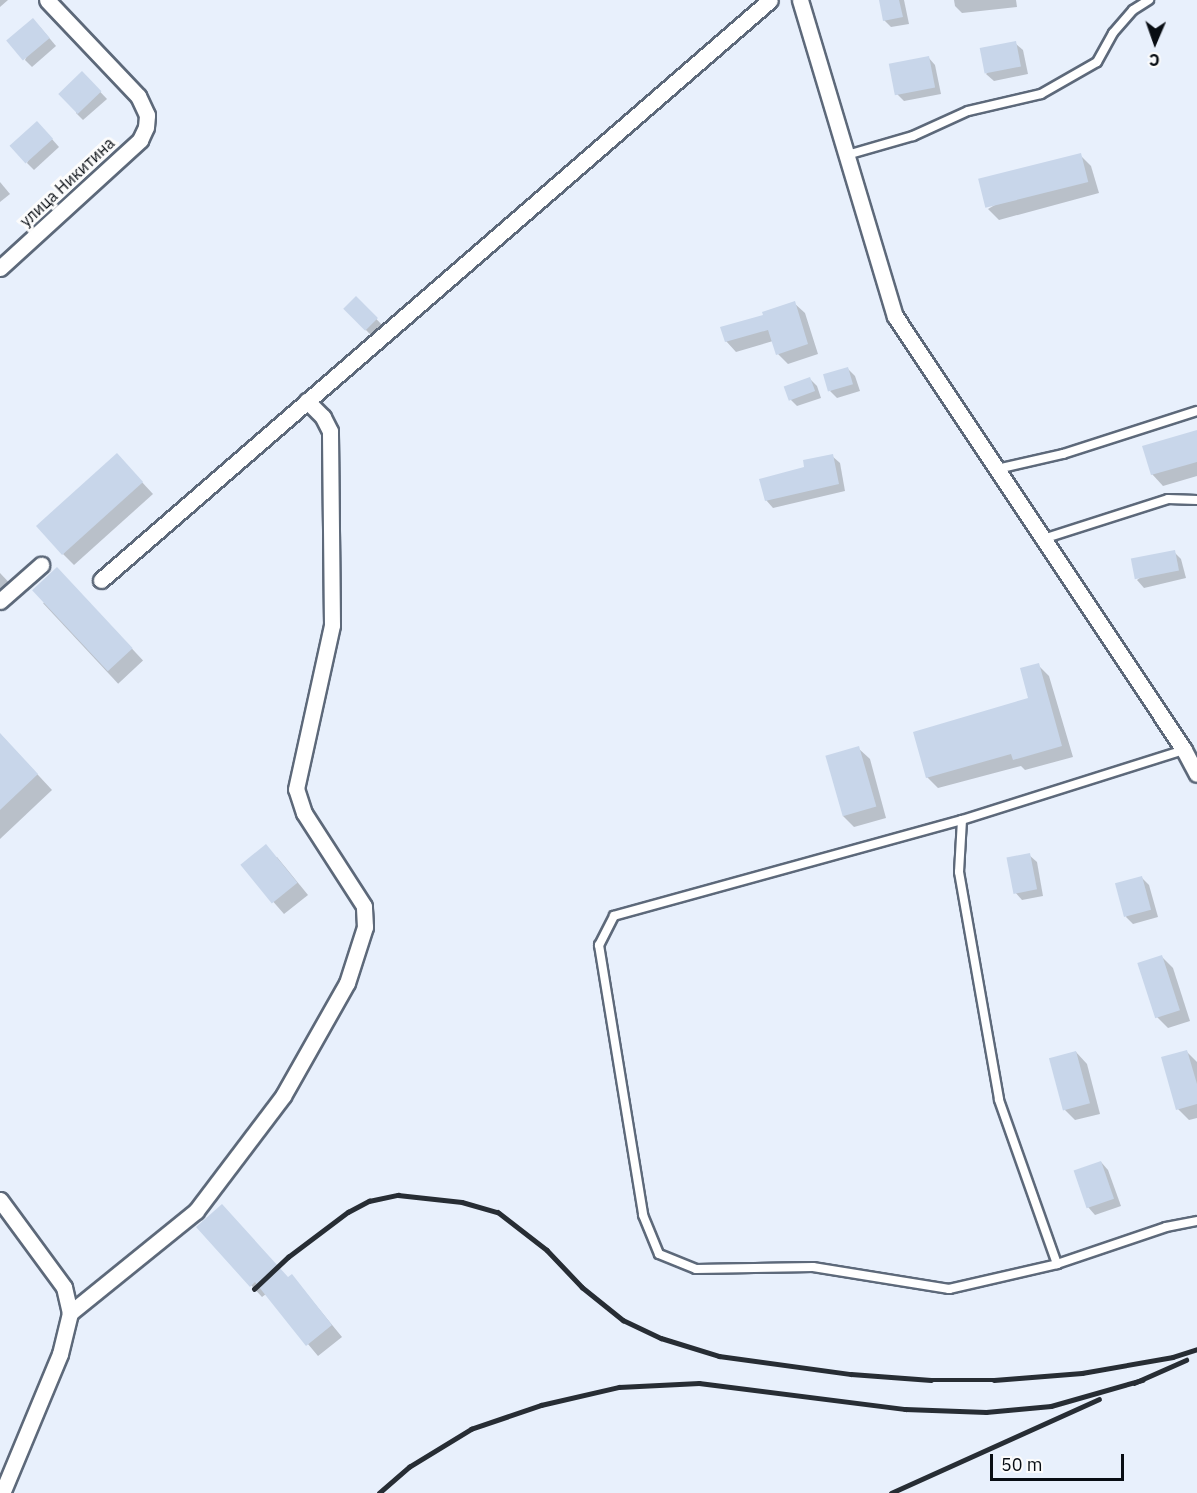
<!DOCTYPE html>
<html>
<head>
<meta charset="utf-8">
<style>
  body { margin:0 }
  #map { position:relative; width:1197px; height:1493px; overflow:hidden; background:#e8f0fc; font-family:"IBM Plex Sans",sans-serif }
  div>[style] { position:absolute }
  .shadow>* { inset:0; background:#0003; transform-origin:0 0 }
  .building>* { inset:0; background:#c8d6ea; transform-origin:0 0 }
  .roads { filter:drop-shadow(2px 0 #5d697a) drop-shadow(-2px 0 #5d697a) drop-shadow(0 2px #5d697a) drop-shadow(0 -2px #5d697a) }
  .service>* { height:8px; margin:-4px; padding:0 4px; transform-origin:4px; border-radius:4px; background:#fff }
  .minor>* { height:15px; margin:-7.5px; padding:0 7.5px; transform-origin:7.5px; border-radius:7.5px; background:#fff }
  .rail>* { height:4.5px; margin:-2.25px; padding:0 2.25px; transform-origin:2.25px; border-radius:2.25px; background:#272d34 }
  span { translate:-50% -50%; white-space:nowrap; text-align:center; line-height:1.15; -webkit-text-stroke:6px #fcfcfc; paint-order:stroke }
  .street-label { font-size:16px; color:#080d13 }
  .north { position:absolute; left:1125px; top:12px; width:60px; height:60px; -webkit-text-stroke:4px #fcfcfc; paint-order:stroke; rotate:182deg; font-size:16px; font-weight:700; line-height:24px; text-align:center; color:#080d13 }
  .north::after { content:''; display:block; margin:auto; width:21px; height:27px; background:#080d13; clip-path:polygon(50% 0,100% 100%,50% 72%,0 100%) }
  .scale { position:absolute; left:990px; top:1454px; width:134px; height:27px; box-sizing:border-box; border:3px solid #080d13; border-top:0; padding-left:8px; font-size:18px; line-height:21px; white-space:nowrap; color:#080d13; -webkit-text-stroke:4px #fcfcfc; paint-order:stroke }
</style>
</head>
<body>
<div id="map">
  <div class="shadow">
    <i style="clip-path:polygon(0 0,8px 0,0 7px)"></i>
    <i style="clip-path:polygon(880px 0,904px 0,909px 24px,891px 27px,884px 20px)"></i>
    <i style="clip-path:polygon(954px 0,1016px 0,1017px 7px,962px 13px,955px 6px)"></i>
    <i style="clip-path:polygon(40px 27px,56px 46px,32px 67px,25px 60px)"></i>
    <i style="clip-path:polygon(1015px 43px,1023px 50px,1028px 74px,994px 81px,986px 74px)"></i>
    <i style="clip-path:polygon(928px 57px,935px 65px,941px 94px,904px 101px,897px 94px)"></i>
    <i style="clip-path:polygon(89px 80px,107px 99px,83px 120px,76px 113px)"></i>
    <i style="clip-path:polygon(44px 130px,59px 147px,34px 170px,27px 163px)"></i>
    <i style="clip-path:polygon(1080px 155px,1091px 166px,1099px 193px,999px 220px,988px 209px)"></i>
    <i style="clip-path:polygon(0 182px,10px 194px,0 202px)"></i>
    <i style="left:356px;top:298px;width:40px;height:15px;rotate:46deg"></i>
    <i style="clip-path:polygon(794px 303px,805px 313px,818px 354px,788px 364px,778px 354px,773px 341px,736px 352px,726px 341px,765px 316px)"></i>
    <i style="clip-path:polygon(848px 369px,855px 376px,860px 391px,837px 398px,830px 391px)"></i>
    <i style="clip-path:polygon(809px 378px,817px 386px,821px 398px,797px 406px,790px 399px)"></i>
    <i style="clip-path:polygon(1197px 432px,1197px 476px,1163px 486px,1152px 474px)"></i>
    <i style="clip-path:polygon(832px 456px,840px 463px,845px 491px,773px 508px,766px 500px,806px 468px)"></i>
    <i style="clip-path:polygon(128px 467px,153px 494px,74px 565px,63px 554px)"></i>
    <i style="clip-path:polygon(1174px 552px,1181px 559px,1186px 578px,1144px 588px,1137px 580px)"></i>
    <i style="clip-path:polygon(0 573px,17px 591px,0 606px)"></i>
    <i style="left:68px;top:580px;width:110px;height:34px;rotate:47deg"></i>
    <i style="clip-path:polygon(1038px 665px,1049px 676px,1073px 757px,1025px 770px,1021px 766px,938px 788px,927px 777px,1030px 699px)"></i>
    <i style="clip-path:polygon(0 734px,52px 790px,0 839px)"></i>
    <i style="clip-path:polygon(858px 748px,870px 759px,886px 818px,854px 827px,843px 816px)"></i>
    <i style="clip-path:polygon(1029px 855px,1037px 862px,1043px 896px,1022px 900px,1015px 892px)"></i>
    <i style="clip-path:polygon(277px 857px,308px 895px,284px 914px,242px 866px)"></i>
    <i style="clip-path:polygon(1142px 878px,1149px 885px,1158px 917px,1133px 924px,1126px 917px)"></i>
    <i style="clip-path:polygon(1162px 957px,1173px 968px,1190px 1021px,1168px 1028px,1157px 1017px)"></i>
    <i style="clip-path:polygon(1186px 1051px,1197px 1062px,1197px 1118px,1189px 1120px,1178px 1109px)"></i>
    <i style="clip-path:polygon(1076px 1052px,1087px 1064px,1100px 1114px,1075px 1120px,1064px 1109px)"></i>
    <i style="clip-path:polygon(1101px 1162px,1108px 1170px,1121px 1206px,1095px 1215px,1088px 1207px)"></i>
    <i style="clip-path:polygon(198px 1227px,289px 1279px,292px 1276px,342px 1337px,318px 1356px,266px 1294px,262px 1297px)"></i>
  </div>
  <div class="building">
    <i style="clip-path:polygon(879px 0,899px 0,903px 17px,883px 21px)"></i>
    <i style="left:33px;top:18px;width:26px;height:35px;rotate:50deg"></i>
    <i style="left:1016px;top:41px;width:26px;height:37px;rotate:79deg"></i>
    <i style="left:929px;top:56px;width:32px;height:41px;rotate:79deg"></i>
    <i style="left:82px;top:71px;width:28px;height:33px;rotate:46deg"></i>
    <i style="left:37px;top:121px;width:24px;height:37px;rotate:48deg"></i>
    <i style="left:1081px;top:153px;width:30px;height:106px;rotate:76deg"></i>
    <i style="left:356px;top:296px;width:31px;height:18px;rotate:45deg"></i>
    <i style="clip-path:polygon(795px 301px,808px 344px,776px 355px,768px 330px,725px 342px,720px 327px,763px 315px,762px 312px)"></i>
    <i style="left:848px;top:367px;width:18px;height:26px;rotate:74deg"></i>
    <i style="left:810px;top:377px;width:15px;height:28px;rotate:70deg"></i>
    <i style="clip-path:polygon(1197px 430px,1197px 462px,1151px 475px,1142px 446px)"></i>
    <i style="left:117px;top:453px;width:39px;height:109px;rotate:48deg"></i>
    <i style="clip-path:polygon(833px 454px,839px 484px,765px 501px,759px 479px,804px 467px,803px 460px)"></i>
    <i style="left:1175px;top:550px;width:21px;height:45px;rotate:79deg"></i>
    <i style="left:57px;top:567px;width:111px;height:34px;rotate:47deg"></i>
    <i style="clip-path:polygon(1039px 663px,1062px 746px,1013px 760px,1011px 754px,926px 778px,913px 732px,1028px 698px,1020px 668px)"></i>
    <i style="clip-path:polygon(0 733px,38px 774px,0 810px)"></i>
    <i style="left:859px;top:746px;width:63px;height:35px;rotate:74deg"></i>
    <i style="left:266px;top:844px;width:50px;height:33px;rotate:51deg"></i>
    <i style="left:1030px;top:853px;width:37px;height:24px;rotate:79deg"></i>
    <i style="left:1142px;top:876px;width:35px;height:28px;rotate:75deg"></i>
    <i style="left:1162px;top:955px;width:58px;height:26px;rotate:72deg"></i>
    <i style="clip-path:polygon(1187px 1050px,1197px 1084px,1197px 1104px,1176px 1110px,1161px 1057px)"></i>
    <i style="left:1076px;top:1051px;width:54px;height:28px;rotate:75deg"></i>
    <i style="left:1101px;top:1161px;width:40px;height:29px;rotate:71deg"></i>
    <i style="clip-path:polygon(222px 1204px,288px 1277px,292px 1274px,332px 1325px,306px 1346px,255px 1282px,250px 1287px,196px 1227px)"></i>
  </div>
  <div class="roads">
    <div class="service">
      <i style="left:847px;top:155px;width:69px;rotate:-16.1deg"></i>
      <i style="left:913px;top:136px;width:60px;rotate:-24.4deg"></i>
      <i style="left:968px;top:111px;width:75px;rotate:-13.1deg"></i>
      <i style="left:1041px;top:94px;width:64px;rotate:-29.7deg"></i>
      <i style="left:1097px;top:62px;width:33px;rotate:-61deg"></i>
      <i style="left:1113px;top:33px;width:30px;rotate:-49deg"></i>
      <i style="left:1133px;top:10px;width:19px;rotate:-32deg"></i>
      <i style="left:997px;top:469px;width:68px;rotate:-12.8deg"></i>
      <i style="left:1063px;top:454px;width:141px;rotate:-17.8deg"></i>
      <i style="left:1043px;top:539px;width:131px;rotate:-17.7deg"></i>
      <i style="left:1168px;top:499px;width:29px;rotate:2deg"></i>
      <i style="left:1184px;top:750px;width:233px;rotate:162.5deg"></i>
      <i style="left:962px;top:820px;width:52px;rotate:93.3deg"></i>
      <i style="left:959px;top:872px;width:231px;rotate:80deg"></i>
      <i style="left:999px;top:1100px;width:174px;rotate:70.5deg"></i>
      <i style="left:1057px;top:1264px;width:115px;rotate:-18.7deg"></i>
      <i style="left:1166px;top:1227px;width:32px;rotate:-11deg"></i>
      <i style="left:962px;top:820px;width:361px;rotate:164.6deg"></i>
      <i style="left:614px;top:916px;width:33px;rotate:117deg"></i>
      <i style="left:599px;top:945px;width:274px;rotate:80.7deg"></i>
      <i style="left:643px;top:1215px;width:42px;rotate:67.7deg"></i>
      <i style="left:659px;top:1254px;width:40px;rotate:22deg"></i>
      <i style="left:696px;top:1269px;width:117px;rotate:-1deg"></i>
      <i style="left:813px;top:1267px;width:138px;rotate:9.2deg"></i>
      <i style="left:949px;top:1289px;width:111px;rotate:-13deg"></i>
    </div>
    <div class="minor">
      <i style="left:800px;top:0;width:330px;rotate:73.3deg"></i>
      <i style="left:895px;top:316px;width:521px;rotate:56.34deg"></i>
      <i style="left:1184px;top:750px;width:27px;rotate:62deg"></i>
      <i style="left:0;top:268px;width:190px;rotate:-42.4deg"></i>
      <i style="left:140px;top:140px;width:14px;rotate:-65deg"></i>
      <i style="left:146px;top:127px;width:12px;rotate:-85deg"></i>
      <i style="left:147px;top:115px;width:21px;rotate:-115deg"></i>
      <i style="left:138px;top:96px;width:132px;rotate:-133.5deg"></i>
      <i style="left:101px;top:580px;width:885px;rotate:-40.92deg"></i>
      <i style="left:0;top:601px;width:55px;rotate:-41.3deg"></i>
      <i style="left:0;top:1200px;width:108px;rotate:53.7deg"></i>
      <i style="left:64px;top:1287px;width:27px;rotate:77deg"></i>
      <i style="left:70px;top:1313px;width:42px;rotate:103.7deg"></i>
      <i style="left:60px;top:1354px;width:151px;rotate:112.6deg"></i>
      <i style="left:70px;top:1313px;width:162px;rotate:-39deg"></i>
      <i style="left:196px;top:1211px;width:144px;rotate:-52.9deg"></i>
      <i style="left:283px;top:1096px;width:130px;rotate:-60.5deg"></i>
      <i style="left:347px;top:983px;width:59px;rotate:-72.2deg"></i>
      <i style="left:365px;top:927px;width:21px;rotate:-93deg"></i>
      <i style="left:364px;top:906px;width:111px;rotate:-122.8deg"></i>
      <i style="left:304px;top:813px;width:25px;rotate:-108deg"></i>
      <i style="left:296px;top:789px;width:168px;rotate:-77.6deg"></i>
      <i style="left:332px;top:625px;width:194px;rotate:-90.6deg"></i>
      <i style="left:330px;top:431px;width:16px;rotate:-117deg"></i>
      <i style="left:323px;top:417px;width:23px;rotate:-135deg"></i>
    </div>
  </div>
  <div class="rail">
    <i style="left:254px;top:1289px;width:47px;rotate:-43.3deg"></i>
    <i style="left:288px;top:1257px;width:75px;rotate:-36.9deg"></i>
    <i style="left:348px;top:1212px;width:24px;rotate:-28deg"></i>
    <i style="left:369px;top:1201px;width:30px;rotate:-12deg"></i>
    <i style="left:398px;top:1195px;width:64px;rotate:6.2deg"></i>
    <i style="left:462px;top:1202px;width:37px;rotate:16deg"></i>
    <i style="left:498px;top:1212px;width:62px;rotate:37.8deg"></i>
    <i style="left:547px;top:1250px;width:51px;rotate:46.6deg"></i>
    <i style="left:582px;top:1287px;width:53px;rotate:38.8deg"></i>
    <i style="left:623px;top:1320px;width:42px;rotate:25.3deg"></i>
    <i style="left:661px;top:1338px;width:61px;rotate:17.2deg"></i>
    <i style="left:719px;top:1356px;width:133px;rotate:7.8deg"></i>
    <i style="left:851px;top:1374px;width:80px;rotate:4.3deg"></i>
    <i style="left:931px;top:1380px;width:63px"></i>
    <i style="left:994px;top:1380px;width:88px;rotate:-4.5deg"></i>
    <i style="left:1082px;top:1373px;width:92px;rotate:-10deg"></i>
    <i style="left:1173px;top:1357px;width:25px;rotate:-18deg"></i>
    <i style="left:1134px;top:1383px;width:57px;rotate:-23.9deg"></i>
    <i style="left:379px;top:1493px;width:40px;rotate:-41deg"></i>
    <i style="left:409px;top:1467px;width:73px;rotate:-31.5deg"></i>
    <i style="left:471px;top:1429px;width:74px;rotate:-18.9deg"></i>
    <i style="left:541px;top:1405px;width:80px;rotate:-13deg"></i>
    <i style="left:619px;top:1387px;width:80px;rotate:-2.9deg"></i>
    <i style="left:699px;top:1383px;width:208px;rotate:7.2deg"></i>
    <i style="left:905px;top:1409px;width:81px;rotate:2.1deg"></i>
    <i style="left:986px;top:1412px;width:65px;rotate:-5.3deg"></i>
    <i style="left:1051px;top:1406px;width:95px;rotate:-15.9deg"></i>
    <i style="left:891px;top:1493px;width:228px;rotate:-24.3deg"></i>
  </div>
  <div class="street-label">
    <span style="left:67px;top:182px;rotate:-43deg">улица Никитина</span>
  </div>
  <div class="north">С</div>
  <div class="scale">50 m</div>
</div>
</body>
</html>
